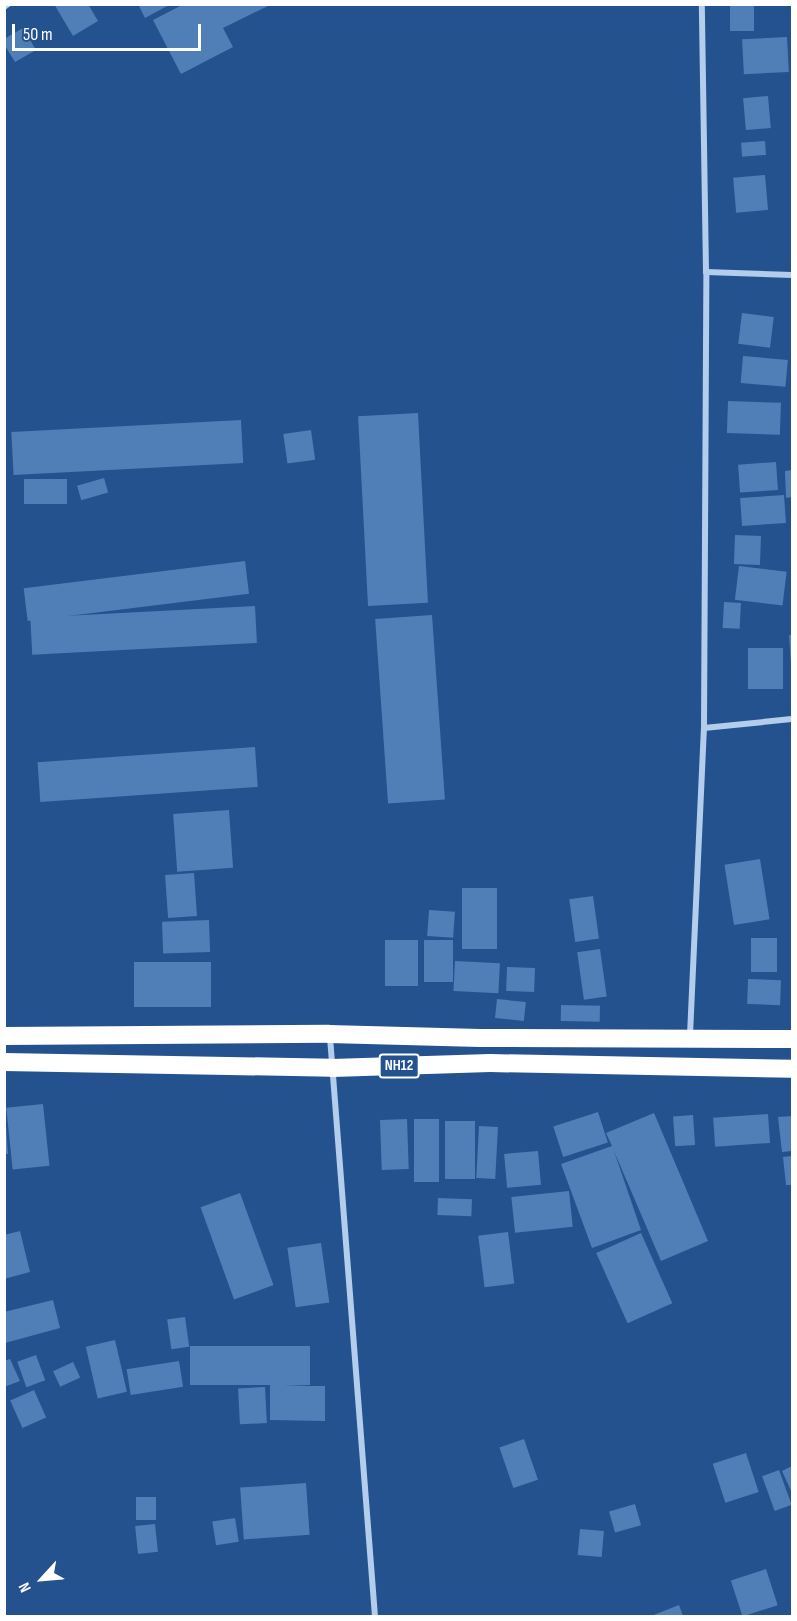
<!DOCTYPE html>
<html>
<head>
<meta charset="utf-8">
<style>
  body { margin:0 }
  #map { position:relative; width:797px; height:1621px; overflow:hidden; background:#23528e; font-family:"Sofia Sans Condensed",sans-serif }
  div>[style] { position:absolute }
  .building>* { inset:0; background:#507eb7; transform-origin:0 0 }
  .street>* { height:6px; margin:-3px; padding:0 3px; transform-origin:3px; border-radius:3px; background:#b3cdec }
  .highway>* { height:18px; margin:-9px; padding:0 9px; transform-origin:9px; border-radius:9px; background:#fff }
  span { translate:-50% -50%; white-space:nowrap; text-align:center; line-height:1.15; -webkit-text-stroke:5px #23528e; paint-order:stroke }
  .shield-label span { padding:2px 4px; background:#23528e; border:2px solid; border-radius:4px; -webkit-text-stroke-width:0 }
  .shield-label { font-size:15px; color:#fff; font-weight:700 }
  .frame { position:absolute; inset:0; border:6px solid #fff; pointer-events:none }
  .north { position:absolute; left:12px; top:1549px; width:60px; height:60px; -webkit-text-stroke:4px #23528e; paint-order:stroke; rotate:244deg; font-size:16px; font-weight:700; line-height:24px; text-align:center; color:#fff }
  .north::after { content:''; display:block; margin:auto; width:21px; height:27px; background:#fff; clip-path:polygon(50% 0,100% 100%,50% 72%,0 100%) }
  .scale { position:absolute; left:12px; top:24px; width:189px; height:27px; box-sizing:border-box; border:3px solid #fff; border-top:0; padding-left:8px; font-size:18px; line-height:21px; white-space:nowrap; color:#fff; -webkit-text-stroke:4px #23528e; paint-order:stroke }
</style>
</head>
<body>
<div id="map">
  <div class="building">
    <i style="clip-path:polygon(54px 4px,88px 4px,98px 21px,73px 36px)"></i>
    <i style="clip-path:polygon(138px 4px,171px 4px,145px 18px)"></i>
    <i style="clip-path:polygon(184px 4px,267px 4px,268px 6px,223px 28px,233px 47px,181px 74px,153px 20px)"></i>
    <i style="left:730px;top:4px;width:24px;height:27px"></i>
    <i style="clip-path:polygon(23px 28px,36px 50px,15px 62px,4px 44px,4px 39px)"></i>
    <i style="left:787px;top:37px;width:35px;height:45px;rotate:87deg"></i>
    <i style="left:768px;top:96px;width:32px;height:25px;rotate:85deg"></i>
    <i style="left:765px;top:141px;width:14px;height:24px;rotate:86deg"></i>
    <i style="left:765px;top:175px;width:35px;height:32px;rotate:85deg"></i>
    <i style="left:742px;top:313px;width:32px;height:31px;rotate:7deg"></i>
    <i style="left:743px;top:356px;width:45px;height:27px;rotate:5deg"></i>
    <i style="left:728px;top:401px;width:53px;height:32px;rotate:2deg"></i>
    <i style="left:418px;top:413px;width:190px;height:60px;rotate:87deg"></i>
    <i style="left:241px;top:420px;width:43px;height:230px;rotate:87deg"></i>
    <i style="left:311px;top:430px;width:30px;height:28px;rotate:82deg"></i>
    <i style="left:776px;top:462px;width:28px;height:38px;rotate:86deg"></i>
    <i style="clip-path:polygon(792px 470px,792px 497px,786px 498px,785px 471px)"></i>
    <i style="left:104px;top:478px;width:15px;height:28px;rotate:74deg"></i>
    <i style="left:67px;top:479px;width:25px;height:43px;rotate:90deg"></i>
    <i style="left:784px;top:495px;width:28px;height:44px;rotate:86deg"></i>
    <i style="left:735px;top:535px;width:26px;height:29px;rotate:2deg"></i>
    <i style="left:245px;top:561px;width:33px;height:223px;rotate:83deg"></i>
    <i style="left:739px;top:566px;width:48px;height:34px;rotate:7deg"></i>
    <i style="left:724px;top:602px;width:17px;height:26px;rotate:3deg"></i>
    <i style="left:255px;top:606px;width:37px;height:225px;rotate:87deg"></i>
    <i style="left:432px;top:615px;width:185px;height:57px;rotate:86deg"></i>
    <i style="clip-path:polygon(789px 635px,792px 635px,792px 665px,791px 665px)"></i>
    <i style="left:748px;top:648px;width:35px;height:41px"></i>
    <i style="left:255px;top:747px;width:40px;height:218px;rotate:86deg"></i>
    <i style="left:229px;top:810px;width:58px;height:56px;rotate:86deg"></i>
    <i style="left:760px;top:859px;width:61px;height:36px;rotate:81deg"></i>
    <i style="left:194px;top:873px;width:43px;height:29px;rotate:86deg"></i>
    <i style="left:462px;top:888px;width:35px;height:61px"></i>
    <i style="left:593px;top:896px;width:43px;height:24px;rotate:82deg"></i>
    <i style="left:429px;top:910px;width:26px;height:26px;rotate:4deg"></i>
    <i style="left:209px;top:920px;width:32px;height:47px;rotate:88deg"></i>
    <i style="left:751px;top:938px;width:26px;height:34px"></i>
    <i style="left:385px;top:940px;width:33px;height:46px"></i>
    <i style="left:424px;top:940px;width:29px;height:42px"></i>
    <i style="left:600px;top:949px;width:48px;height:23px;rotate:82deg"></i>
    <i style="left:455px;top:961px;width:45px;height:30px;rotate:3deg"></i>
    <i style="left:134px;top:962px;width:77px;height:45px"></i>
    <i style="left:507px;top:967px;width:28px;height:24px;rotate:2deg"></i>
    <i style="left:748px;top:979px;width:33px;height:25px;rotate:2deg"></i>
    <i style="left:497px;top:999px;width:29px;height:19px;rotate:6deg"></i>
    <i style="left:561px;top:1005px;width:39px;height:16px;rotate:1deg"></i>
    <i style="left:43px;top:1104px;width:62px;height:37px;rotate:84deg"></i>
    <i style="left:598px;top:1112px;width:32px;height:47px;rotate:72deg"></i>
    <i style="clip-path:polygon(654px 1113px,708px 1241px,661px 1261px,614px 1151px,641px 1230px,592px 1248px,561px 1164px,612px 1146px,606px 1133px)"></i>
    <i style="left:768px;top:1114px;width:29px;height:55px;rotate:86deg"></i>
    <i style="left:693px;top:1115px;width:30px;height:20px;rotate:86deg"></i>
    <i style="clip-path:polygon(792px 1116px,792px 1151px,782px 1152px,778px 1117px)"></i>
    <i style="left:407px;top:1119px;width:50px;height:27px;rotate:88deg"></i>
    <i style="left:414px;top:1119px;width:25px;height:63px"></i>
    <i style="left:475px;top:1121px;width:58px;height:30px;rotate:90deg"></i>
    <i style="clip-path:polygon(6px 1124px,8px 1154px,4px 1154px,4px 1125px)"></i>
    <i style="left:479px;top:1126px;width:19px;height:52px;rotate:3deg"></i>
    <i style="left:538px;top:1151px;width:34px;height:34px;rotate:85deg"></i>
    <i style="clip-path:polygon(792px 1156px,792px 1185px,786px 1185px,783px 1157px)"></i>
    <i style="left:569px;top:1191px;width:36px;height:58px;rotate:84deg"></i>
    <i style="left:240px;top:1193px;width:98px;height:42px;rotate:70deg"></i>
    <i style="left:438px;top:1198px;width:34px;height:17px;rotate:2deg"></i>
    <i style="clip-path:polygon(20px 1231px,30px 1272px,4px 1279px,4px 1235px)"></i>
    <i style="left:508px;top:1232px;width:52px;height:30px;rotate:83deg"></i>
    <i style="left:641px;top:1233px;width:77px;height:49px;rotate:66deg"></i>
    <i style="left:321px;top:1243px;width:60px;height:34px;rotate:82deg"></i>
    <i style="clip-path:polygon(53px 1300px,60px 1328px,5px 1343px,4px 1312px)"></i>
    <i style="left:185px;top:1317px;width:30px;height:18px;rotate:82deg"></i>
    <i style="left:115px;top:1340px;width:53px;height:30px;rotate:77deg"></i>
    <i style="clip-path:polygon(190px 1346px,310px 1346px,310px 1385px,284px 1386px,325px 1386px,325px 1421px,270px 1420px,270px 1385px,190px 1385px)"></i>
    <i style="left:36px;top:1355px;width:27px;height:20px;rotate:70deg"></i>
    <i style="clip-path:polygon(10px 1359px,20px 1381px,4px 1387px,4px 1361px)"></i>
    <i style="left:179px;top:1361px;width:26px;height:53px;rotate:81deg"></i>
    <i style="left:73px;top:1362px;width:17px;height:22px;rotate:65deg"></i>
    <i style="left:265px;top:1387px;width:36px;height:27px;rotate:87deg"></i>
    <i style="left:34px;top:1390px;width:30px;height:26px;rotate:66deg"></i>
    <i style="left:524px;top:1439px;width:43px;height:26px;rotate:71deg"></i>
    <i style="left:746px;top:1453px;width:41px;height:35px;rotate:72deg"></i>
    <i style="clip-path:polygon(792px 1466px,792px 1493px,782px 1471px)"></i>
    <i style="left:779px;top:1470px;width:37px;height:18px;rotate:70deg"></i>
    <i style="left:306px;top:1483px;width:52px;height:66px;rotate:86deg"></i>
    <i style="left:136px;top:1497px;width:20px;height:23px"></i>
    <i style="left:635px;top:1504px;width:22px;height:27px;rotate:74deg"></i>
    <i style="left:235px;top:1518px;width:24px;height:23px;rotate:81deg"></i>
    <i style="left:155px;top:1524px;width:28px;height:20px;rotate:84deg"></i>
    <i style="left:580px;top:1529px;width:24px;height:26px;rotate:5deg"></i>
    <i style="left:766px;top:1569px;width:38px;height:37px;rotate:72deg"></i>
    <i style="clip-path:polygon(679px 1605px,683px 1616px,651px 1616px)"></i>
  </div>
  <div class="street">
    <i style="left:4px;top:7px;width:5px;rotate:-37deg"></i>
    <i style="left:706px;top:272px;width:86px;rotate:2deg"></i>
    <i style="left:704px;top:728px;width:88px;rotate:-5.8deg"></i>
    <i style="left:690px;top:1035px;width:307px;rotate:-87.4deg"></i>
    <i style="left:704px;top:728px;width:456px;rotate:-89.7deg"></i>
    <i style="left:706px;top:272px;width:268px;rotate:-90.9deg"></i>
    <i style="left:330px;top:1037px;width:581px;rotate:85.56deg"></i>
  </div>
  <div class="highway">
    <i style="left:4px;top:1036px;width:325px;rotate:-0.4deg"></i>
    <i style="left:329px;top:1034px;width:151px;rotate:1.5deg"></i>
    <i style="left:480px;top:1038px;width:312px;rotate:0.2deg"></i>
    <i style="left:4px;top:1062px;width:328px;rotate:1deg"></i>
    <i style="left:332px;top:1068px;width:158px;rotate:-1.8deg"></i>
    <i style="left:490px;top:1063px;width:302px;rotate:1.1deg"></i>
  </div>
  <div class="shield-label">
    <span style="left:399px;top:1066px">NH12</span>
  </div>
  <div class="frame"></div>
  <div class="north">N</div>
  <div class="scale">50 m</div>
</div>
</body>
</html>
